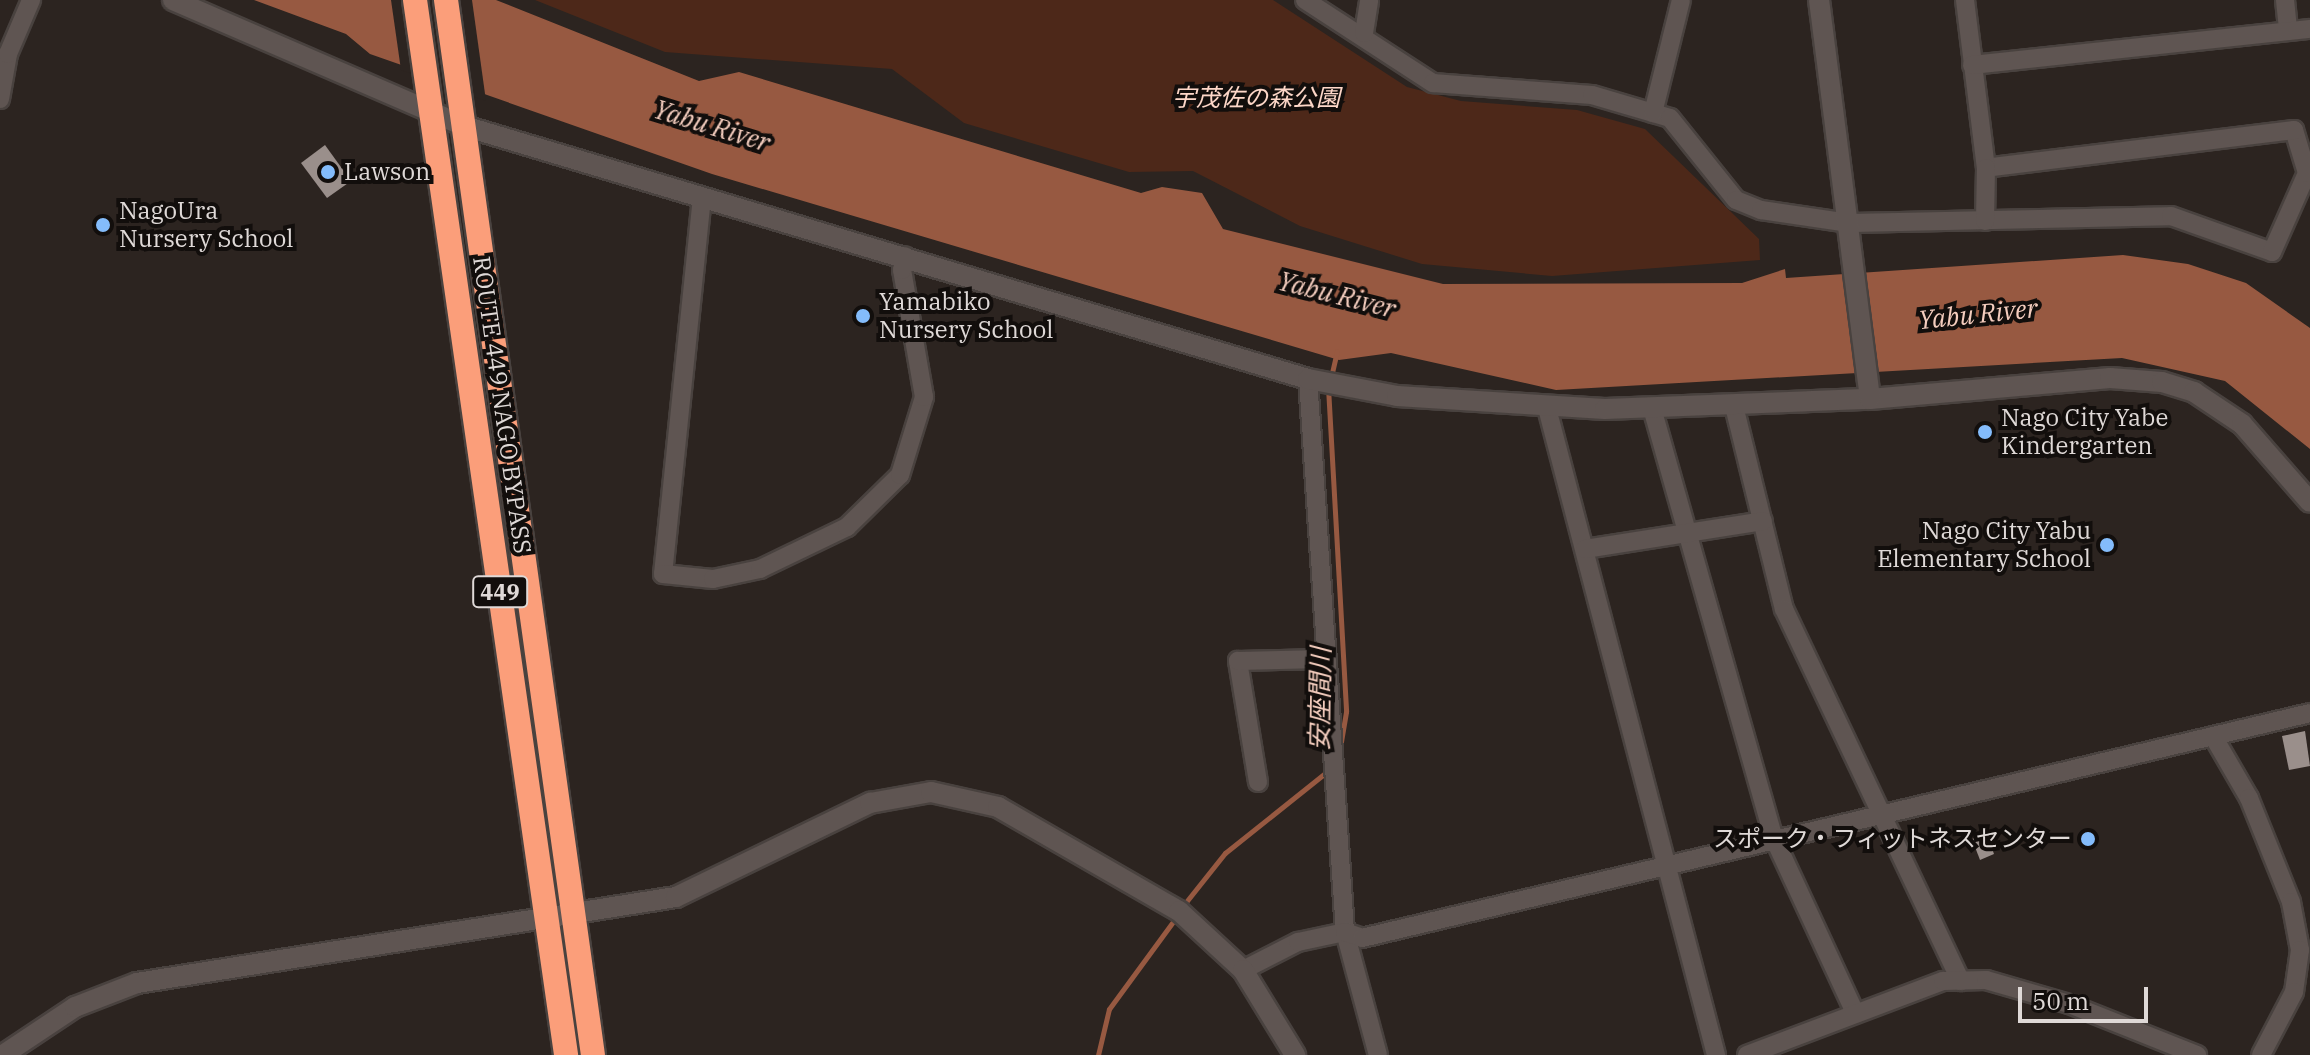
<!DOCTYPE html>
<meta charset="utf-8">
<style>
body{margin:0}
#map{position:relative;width:2310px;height:1055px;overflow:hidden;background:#2c2420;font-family:"IBM Plex Serif","Noto Sans JP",serif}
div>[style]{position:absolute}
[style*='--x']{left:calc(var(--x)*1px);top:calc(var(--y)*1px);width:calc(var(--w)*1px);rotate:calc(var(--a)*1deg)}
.green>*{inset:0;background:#4d2819}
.water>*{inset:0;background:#975941}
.pier>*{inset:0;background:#2c2420}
.stream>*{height:5px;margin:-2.5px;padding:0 2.5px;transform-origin:2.5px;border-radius:2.5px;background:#975941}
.building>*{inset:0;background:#9a8f8b}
.roads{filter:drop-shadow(2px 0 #49423f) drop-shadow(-2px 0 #49423f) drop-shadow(0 2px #49423f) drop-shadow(0 -2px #49423f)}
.street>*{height:18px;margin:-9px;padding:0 9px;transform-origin:9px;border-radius:9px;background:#5f5552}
.secondary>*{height:20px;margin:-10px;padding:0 10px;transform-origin:10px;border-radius:10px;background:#5f5552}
.highway>*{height:24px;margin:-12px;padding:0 12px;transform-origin:12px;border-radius:12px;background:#fb9e7a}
.dots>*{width:22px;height:22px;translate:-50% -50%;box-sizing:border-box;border:4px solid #120e0c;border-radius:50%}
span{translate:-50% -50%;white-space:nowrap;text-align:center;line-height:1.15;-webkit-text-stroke:8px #120e0c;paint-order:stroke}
.shield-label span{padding:2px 6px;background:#120e0c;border:2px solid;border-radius:6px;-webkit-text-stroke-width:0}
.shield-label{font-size:22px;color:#dfd9d7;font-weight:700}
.park-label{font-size:24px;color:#fdd7c8;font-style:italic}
.poi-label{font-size:24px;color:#dfd9d7}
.left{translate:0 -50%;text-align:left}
.right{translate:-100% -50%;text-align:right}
.street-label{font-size:24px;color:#dfd9d7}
.water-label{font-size:26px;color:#f4cdbe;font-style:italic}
.scale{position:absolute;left:2018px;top:987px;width:130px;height:36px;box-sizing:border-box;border:4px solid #dfd9d7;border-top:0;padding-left:10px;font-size:24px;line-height:28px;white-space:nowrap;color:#dfd9d7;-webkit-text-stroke:6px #120e0c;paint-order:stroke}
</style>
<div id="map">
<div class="green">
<i style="clip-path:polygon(535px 0,1273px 0,1407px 87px,1461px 101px,1577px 110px,1645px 129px,1759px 239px,1760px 260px,1552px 276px,1422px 264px,1300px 226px,1193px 171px,1129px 172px,964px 123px,892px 69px,665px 52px)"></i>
</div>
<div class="water">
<i style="clip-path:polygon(254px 0,496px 0,699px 81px,739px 72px,1141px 193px,1162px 187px,1202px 193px,1223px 229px,1443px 284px,1742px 283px,1785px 269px,1786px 278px,2123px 255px,2188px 264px,2246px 283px,2310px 328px,2310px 449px,2225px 381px,2122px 358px,1556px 390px,1391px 353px,1339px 360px,712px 174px,370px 54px,346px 34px)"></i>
</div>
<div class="pier">
<i style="clip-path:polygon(391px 0,472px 0,486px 101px,401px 70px)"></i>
</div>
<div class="stream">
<i style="--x:1331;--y:377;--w:26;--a:-77"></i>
<i style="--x:1328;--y:387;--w:325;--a:86.8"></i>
<i style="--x:1346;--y:712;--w:54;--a:99.6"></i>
<i style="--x:1182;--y:907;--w:69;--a:-51.5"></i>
<i style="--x:1225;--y:853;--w:133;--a:-38.6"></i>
<i style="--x:1098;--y:1055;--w:47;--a:-76.6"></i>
<i style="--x:1109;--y:1009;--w:115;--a:-53.8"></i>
</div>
<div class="building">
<i style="clip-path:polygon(325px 145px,351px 181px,327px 198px,301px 163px)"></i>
<i style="clip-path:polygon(2305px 731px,2310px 766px,2289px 770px,2282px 736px)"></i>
<i style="clip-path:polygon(1987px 834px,1994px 854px,1980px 860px,1972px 839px)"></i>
</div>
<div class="roads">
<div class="street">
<i style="--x:1305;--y:0;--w:153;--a:33"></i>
<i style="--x:1433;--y:83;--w:159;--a:4.3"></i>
<i style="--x:1592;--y:95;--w:81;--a:16.4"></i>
<i style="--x:1670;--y:118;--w:105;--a:51.2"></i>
<i style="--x:1736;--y:200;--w:27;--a:22"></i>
<i style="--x:1761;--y:210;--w:89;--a:8.4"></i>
<i style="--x:1849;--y:223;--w:322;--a:-1.2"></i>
<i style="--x:2171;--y:216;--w:107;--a:19.6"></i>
<i style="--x:2272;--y:252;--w:86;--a:-66.1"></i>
<i style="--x:2307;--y:173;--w:45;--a:-106.8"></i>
<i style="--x:2294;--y:130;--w:310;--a:173"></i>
<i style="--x:1965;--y:0;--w:169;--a:82.9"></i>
<i style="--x:1986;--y:168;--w:53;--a:91.1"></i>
<i style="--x:2285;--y:0;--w:30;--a:84"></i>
<i style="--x:1364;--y:33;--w:33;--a:-81"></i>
<i style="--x:1972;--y:65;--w:340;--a:-6.1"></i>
<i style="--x:0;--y:99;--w:46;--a:-79.9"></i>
<i style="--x:8;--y:54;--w:59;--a:-66.9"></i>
<i style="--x:1653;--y:113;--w:116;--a:-76.1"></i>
<i style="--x:702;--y:197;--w:379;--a:95.9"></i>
<i style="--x:663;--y:574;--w:50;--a:5.7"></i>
<i style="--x:713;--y:579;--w:48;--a:-12"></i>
<i style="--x:760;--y:569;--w:97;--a:-25.8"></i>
<i style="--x:847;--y:527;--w:74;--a:-44.5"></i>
<i style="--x:900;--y:475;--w:82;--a:-72.9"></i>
<i style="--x:924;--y:397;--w:129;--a:-99.8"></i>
<i style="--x:902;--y:270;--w:14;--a:-78"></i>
<i style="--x:1308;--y:379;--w:554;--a:86.17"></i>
<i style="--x:1345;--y:932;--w:127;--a:75"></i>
<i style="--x:1734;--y:406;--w:209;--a:76.2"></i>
<i style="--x:1784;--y:609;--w:412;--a:64.6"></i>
<i style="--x:1547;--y:408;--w:669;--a:75.36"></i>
<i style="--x:1652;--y:408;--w:445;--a:74.2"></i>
<i style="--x:1773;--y:836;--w:195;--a:65.1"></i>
<i style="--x:1585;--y:549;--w:180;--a:-8.9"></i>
<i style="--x:2213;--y:736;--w:72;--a:59.9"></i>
<i style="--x:2249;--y:798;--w:112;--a:68"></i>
<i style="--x:2291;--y:902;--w:49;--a:79.4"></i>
<i style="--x:2300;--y:950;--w:42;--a:98.1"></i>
<i style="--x:2294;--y:992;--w:71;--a:117.6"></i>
<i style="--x:1258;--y:782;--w:123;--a:-99.4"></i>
<i style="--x:1238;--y:661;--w:84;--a:-1.4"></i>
<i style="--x:1243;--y:970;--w:62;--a:-27"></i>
<i style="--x:1298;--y:942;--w:48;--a:-12"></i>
<i style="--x:1345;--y:932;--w:18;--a:19"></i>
<i style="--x:1362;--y:938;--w:974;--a:-13.35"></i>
<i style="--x:1747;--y:1055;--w:210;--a:-20.7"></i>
<i style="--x:1943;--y:981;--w:43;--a:-1.3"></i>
<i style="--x:1986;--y:980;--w:86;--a:16.1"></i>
<i style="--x:2069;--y:1004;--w:138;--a:21.7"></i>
</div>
<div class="secondary">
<i style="--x:173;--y:0;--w:317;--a:23.4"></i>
<i style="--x:464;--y:126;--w:881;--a:16.69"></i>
<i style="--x:1308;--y:379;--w:91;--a:10.8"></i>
<i style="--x:1397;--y:396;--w:208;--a:3.6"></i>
<i style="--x:1605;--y:409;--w:265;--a:-2.2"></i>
<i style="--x:1870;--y:399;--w:241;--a:-5"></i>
<i style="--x:2110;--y:378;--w:52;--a:4.4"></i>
<i style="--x:2162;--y:382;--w:34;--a:17"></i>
<i style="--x:2194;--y:392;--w:58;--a:33.7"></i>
<i style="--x:2242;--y:424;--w:103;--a:48.9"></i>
<i style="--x:1819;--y:0;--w:402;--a:82.7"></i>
<i style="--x:3;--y:1055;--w:87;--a:-33.7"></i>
<i style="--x:75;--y:1007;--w:66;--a:-21.2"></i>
<i style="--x:137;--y:983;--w:546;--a:-9.07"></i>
<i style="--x:676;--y:897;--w:216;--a:-25.9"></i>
<i style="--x:870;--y:803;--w:62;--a:-10.2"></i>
<i style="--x:931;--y:792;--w:69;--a:12.6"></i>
<i style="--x:998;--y:807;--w:209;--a:29.9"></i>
<i style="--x:1179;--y:911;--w:87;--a:42.7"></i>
<i style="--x:1243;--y:970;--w:100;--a:58.5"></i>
</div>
<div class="highway">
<i style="--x:415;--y:0;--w:1066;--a:81.85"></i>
<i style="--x:446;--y:0;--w:1065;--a:82.07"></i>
</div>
</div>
<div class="dots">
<i style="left:328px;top:172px;background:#84bcfb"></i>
<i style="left:103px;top:225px;background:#84bcfb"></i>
<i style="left:863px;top:316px;background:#84bcfb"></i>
<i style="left:1985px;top:432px;background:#84bcfb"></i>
<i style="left:2107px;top:545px;background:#84bcfb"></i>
<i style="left:2088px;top:839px;background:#84bcfb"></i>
</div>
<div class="shield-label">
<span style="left:500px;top:592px">449</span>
</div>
<div class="park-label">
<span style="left:1256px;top:98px">宇茂佐の森公園</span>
</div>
<div class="poi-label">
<span class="left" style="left:344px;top:172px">Lawson</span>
<span class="left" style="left:119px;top:225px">NagoUra<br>Nursery School</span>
<span class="left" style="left:879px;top:316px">Yamabiko<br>Nursery School</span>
<span class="left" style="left:2001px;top:432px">Nago City Yabe<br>Kindergarten</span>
<span class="right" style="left:2091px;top:545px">Nago City Yabu<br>Elementary School</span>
<span class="right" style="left:2072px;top:839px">スポーク・フィットネスセンター</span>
</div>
<div class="street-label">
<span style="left:502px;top:405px;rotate:82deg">ROUTE 449 NAGO BYPASS</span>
</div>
<div class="water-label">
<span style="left:712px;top:126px;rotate:17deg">Yabu River</span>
<span style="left:1337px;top:295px;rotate:14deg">Yabu River</span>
<span style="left:1978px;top:314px;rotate:-6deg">Yabu River</span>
<span style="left:1320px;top:699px;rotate:-89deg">安座間川</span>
</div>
<div class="scale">50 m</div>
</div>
